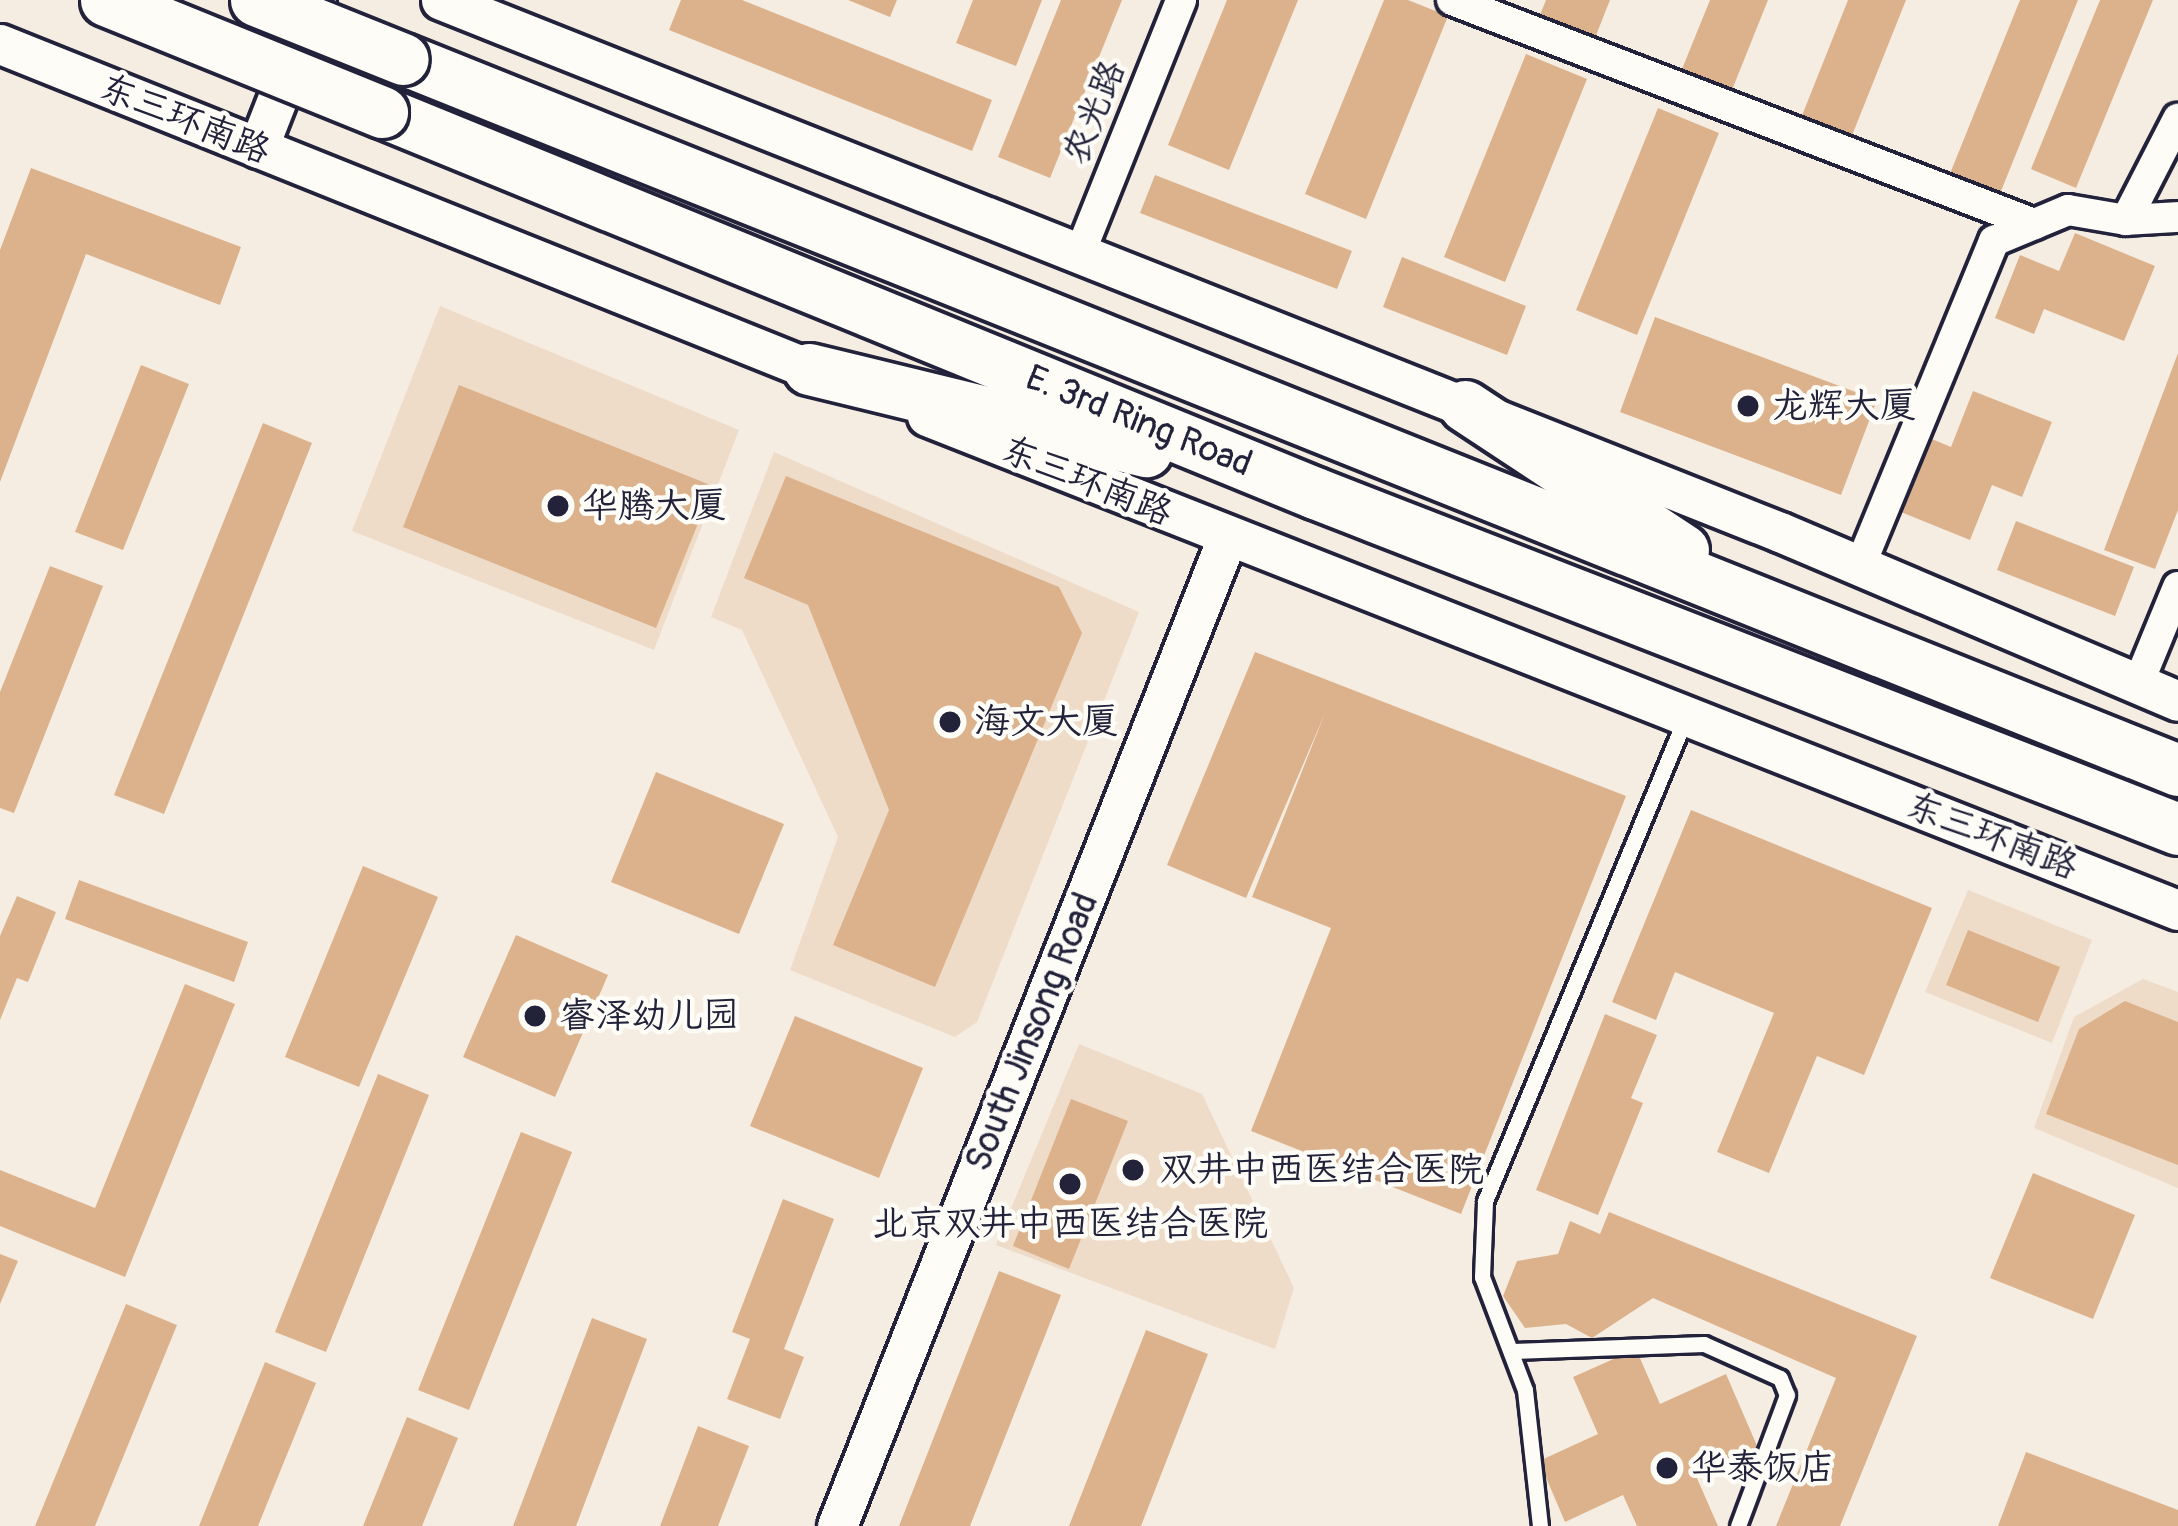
<!DOCTYPE html>
<meta charset="utf-8">
<style>
body{margin:0}
#map{position:relative;width:2178px;height:1526px;overflow:hidden;background:#f6ede2;font-family:Pangolin,"LXGW WenKai TC",sans-serif}
div>[style]{position:absolute}
[style*='--x']{left:calc(var(--x)*1px);top:calc(var(--y)*1px);width:calc(var(--w)*1px);rotate:calc(var(--a)*1deg)}
.built>*{inset:0;background:#eedbc8}
.building>*{inset:0;background:#dcb28c}
.roads{filter:drop-shadow(3px 0 #22223b) drop-shadow(-3px 0 #22223b) drop-shadow(0 3px #22223b) drop-shadow(0 -3px #22223b)}
.service>*{height:15px;margin:-7.5px;padding:0 7.5px;transform-origin:7.5px;border-radius:7.5px;background:#fdfcf7}
.minor>*{height:30px;margin:-15px;padding:0 15px;transform-origin:15px;border-radius:15px;background:#fdfcf7}
.tertiary>*{height:39px;margin:-19.5px;padding:0 19.5px;transform-origin:19.5px;border-radius:19.5px;background:#fdfcf7}
.trunk>*{height:51px;margin:-25.5px;padding:0 25.5px;transform-origin:25.5px;border-radius:25.5px;background:#fdfcf7}
.bridges{filter:drop-shadow(3px 0 #22223b) drop-shadow(-3px 0 #22223b) drop-shadow(0 3px #22223b) drop-shadow(0 -3px #22223b)}
.trunk-bridge>*{height:51px;margin:-25.5px;padding:0 25.5px;transform-origin:25.5px;border-radius:25.5px;background:#fdfcf7}
.dots>*{width:33px;height:33px;translate:-50% -50%;box-sizing:border-box;border:6px solid #fdfcf7;border-radius:50%}
span{translate:-50% -50%;white-space:nowrap;text-align:center;line-height:1.15;-webkit-text-stroke:9px #fdfcf7;paint-order:stroke}
.street-label{font-size:36px;color:#22223b}
.poi-label{font-size:36px;color:#22223b}
.left{translate:0 -50%;text-align:left}
</style>
<div id="map">
<div class="built">
<i style="clip-path:polygon(440px 306px,739px 430px,654px 650px,352px 531px)"></i>
<i style="clip-path:polygon(774px 452px,1139px 612px,977px 1022px,955px 1037px,790px 970px,838px 837px,742px 630px,711px 617px)"></i>
<i style="clip-path:polygon(1968px 890px,2092px 940px,2052px 1043px,1925px 992px)"></i>
<i style="clip-path:polygon(2143px 979px,2178px 992px,2178px 1188px,2034px 1128px,2074px 1017px)"></i>
<i style="clip-path:polygon(1079px 1044px,1202px 1094px,1294px 1288px,1275px 1349px,996px 1245px)"></i>
</div>
<div class="building">
<i style="clip-path:polygon(681px 0,742px 0,992px 100px,972px 151px,669px 30px)"></i>
<i style="clip-path:polygon(848px 0,897px 0,890px 17px)"></i>
<i style="clip-path:polygon(973px 0,1042px 0,1016px 66px,956px 43px)"></i>
<i style="clip-path:polygon(1061px 0,1122px 0,1050px 178px,998px 157px)"></i>
<i style="clip-path:polygon(1227px 0,1298px 0,1229px 170px,1168px 145px)"></i>
<i style="clip-path:polygon(1384px 0,1408px 0,1448px 16px,1366px 219px,1305px 194px)"></i>
<i style="clip-path:polygon(1546px 0,1610px 0,1593px 43px,1538px 20px)"></i>
<i style="clip-path:polygon(1710px 0,1768px 0,1730px 95px,1680px 74px)"></i>
<i style="clip-path:polygon(1848px 0,1906px 0,1849px 143px,1799px 123px)"></i>
<i style="clip-path:polygon(2020px 0,2078px 0,1997px 201px,1947px 181px)"></i>
<i style="clip-path:polygon(2100px 0,2153px 0,2076px 188px,2031px 169px)"></i>
<i style="clip-path:polygon(1526px 54px,1587px 79px,1505px 282px,1444px 257px)"></i>
<i style="clip-path:polygon(1658px 108px,1719px 133px,1637px 335px,1576px 310px)"></i>
<i style="clip-path:polygon(31px 168px,241px 247px,220px 305px,86px 254px,0 482px,0 250px)"></i>
<i style="clip-path:polygon(1155px 175px,1352px 251px,1337px 289px,1140px 213px)"></i>
<i style="clip-path:polygon(2075px 233px,2155px 266px,2124px 341px,2044px 309px,2034px 334px,1995px 318px,2020px 255px,2059px 271px)"></i>
<i style="clip-path:polygon(1402px 257px,1526px 306px,1507px 355px,1383px 307px)"></i>
<i style="clip-path:polygon(1655px 317px,1877px 400px,1841px 495px,1620px 412px)"></i>
<i style="clip-path:polygon(2178px 353px,2178px 510px,2155px 569px,2104px 550px)"></i>
<i style="clip-path:polygon(141px 365px,189px 384px,123px 550px,75px 532px)"></i>
<i style="clip-path:polygon(459px 385px,713px 486px,656px 628px,403px 527px)"></i>
<i style="clip-path:polygon(1973px 391px,2052px 422px,2022px 497px,1992px 485px,1970px 540px,1886px 506px,1915px 432px,1951px 447px)"></i>
<i style="clip-path:polygon(263px 423px,312px 443px,164px 814px,114px 795px)"></i>
<i style="clip-path:polygon(786px 476px,1059px 587px,1082px 633px,935px 987px,833px 945px,889px 810px,808px 605px,744px 578px)"></i>
<i style="clip-path:polygon(2016px 521px,2134px 567px,2115px 616px,1997px 570px)"></i>
<i style="clip-path:polygon(50px 566px,103px 586px,14px 813px,0 808px,0 692px)"></i>
<i style="clip-path:polygon(1255px 652px,1626px 796px,1461px 1214px,1251px 1131px,1331px 928px,1252px 897px,1325px 713px,1246px 898px,1167px 865px)"></i>
<i style="clip-path:polygon(656px 772px,784px 824px,739px 934px,611px 882px)"></i>
<i style="clip-path:polygon(1691px 810px,1932px 908px,1864px 1075px,1817px 1056px,1769px 1173px,1717px 1152px,1774px 1013px,1675px 972px,1656px 1020px,1612px 1002px)"></i>
<i style="clip-path:polygon(363px 866px,438px 897px,359px 1087px,285px 1057px)"></i>
<i style="clip-path:polygon(79px 880px,248px 942px,234px 982px,65px 919px)"></i>
<i style="clip-path:polygon(17px 896px,56px 912px,28px 982px,17px 978px,0 1020px,0 936px)"></i>
<i style="clip-path:polygon(1968px 930px,2060px 967px,2038px 1022px,1946px 985px)"></i>
<i style="clip-path:polygon(516px 935px,608px 975px,555px 1097px,463px 1057px)"></i>
<i style="clip-path:polygon(185px 984px,235px 1004px,125px 1277px,0 1226px,0 1170px,95px 1208px)"></i>
<i style="clip-path:polygon(2125px 1001px,2178px 1022px,2178px 1165px,2046px 1114px,2079px 1029px)"></i>
<i style="clip-path:polygon(1605px 1014px,1657px 1035px,1631px 1098px,1643px 1103px,1598px 1215px,1536px 1190px)"></i>
<i style="clip-path:polygon(795px 1016px,923px 1068px,879px 1178px,750px 1126px)"></i>
<i style="clip-path:polygon(378px 1074px,429px 1095px,326px 1352px,275px 1332px)"></i>
<i style="clip-path:polygon(1071px 1099px,1128px 1121px,1069px 1269px,1013px 1246px)"></i>
<i style="clip-path:polygon(521px 1132px,572px 1152px,469px 1410px,418px 1390px)"></i>
<i style="clip-path:polygon(2033px 1173px,2135px 1215px,2093px 1319px,1990px 1278px)"></i>
<i style="clip-path:polygon(783px 1199px,834px 1219px,784px 1349px,804px 1357px,780px 1419px,727px 1399px,750px 1339px,732px 1332px)"></i>
<i style="clip-path:polygon(1609px 1212px,1917px 1336px,1840px 1526px,1776px 1526px,1836px 1378px,1653px 1298px,1592px 1338px,1566px 1324px,1525px 1328px,1503px 1296px,1517px 1261px,1558px 1254px,1570px 1221px,1600px 1234px)"></i>
<i style="clip-path:polygon(0 1254px,18px 1261px,0 1304px)"></i>
<i style="clip-path:polygon(999px 1271px,1061px 1295px,970px 1526px,899px 1526px)"></i>
<i style="clip-path:polygon(126px 1304px,177px 1325px,95px 1526px,35px 1526px)"></i>
<i style="clip-path:polygon(592px 1318px,647px 1339px,576px 1526px,513px 1526px)"></i>
<i style="clip-path:polygon(1146px 1330px,1208px 1354px,1141px 1526px,1069px 1526px)"></i>
<i style="clip-path:polygon(1636px 1349px,1660px 1404px,1726px 1374px,1758px 1448px,1696px 1476px,1718px 1526px,1637px 1526px,1623px 1495px,1565px 1522px,1539px 1461px,1598px 1434px,1573px 1377px)"></i>
<i style="clip-path:polygon(265px 1362px,316px 1383px,258px 1526px,199px 1526px)"></i>
<i style="clip-path:polygon(407px 1417px,458px 1438px,422px 1526px,363px 1526px)"></i>
<i style="clip-path:polygon(698px 1426px,749px 1446px,718px 1526px,660px 1526px)"></i>
<i style="clip-path:polygon(2026px 1452px,2178px 1510px,2178px 1526px,1998px 1526px)"></i>
</div>
<div class="roads">
<div class="service">
<i style="--x:1513;--y:1351;--w:191;--a:-2.1"></i>
<i style="--x:1704;--y:1344;--w:83;--a:24.1"></i>
<i style="--x:1780;--y:1378;--w:18;--a:68"></i>
<i style="--x:1787;--y:1395;--w:140;--a:110.5"></i>
<i style="--x:1540;--y:1526;--w:137;--a:-96.3"></i>
<i style="--x:1525;--y:1390;--w:121;--a:-110.8"></i>
<i style="--x:1482;--y:1277;--w:76;--a:-87.7"></i>
<i style="--x:1485;--y:1201;--w:522;--a:-67.46"></i>
</div>
<div class="minor">
<i style="--x:1452;--y:0;--w:624;--a:21.05"></i>
<i style="--x:2126;--y:220;--w:52;--a:-3.3"></i>
<i style="--x:1080;--y:253;--w:272;--a:-68.2"></i>
<i style="--x:1860;--y:566;--w:352;--a:-67.6"></i>
<i style="--x:1994;--y:241;--w:80;--a:-22.7"></i>
<i style="--x:2068;--y:210;--w:59;--a:9.8"></i>
<i style="--x:2126;--y:220;--w:114;--a:-62.8"></i>
<i style="--x:2138;--y:684;--w:105;--a:-67.6"></i>
</div>
<div class="tertiary">
<i style="--x:441;--y:0;--w:1441;--a:21.67"></i>
<i style="--x:1780;--y:532;--w:432;--a:23"></i>
<i style="--x:0;--y:44;--w:899;--a:21.88"></i>
<i style="--x:258;--y:148;--w:159;--a:-68.6"></i>
<i style="--x:927;--y:416;--w:1345;--a:21.55"></i>
<i style="--x:837;--y:1526;--w:1062;--a:-68.46"></i>
</div>
<div class="trunk">
<i style="--x:403;--y:59;--w:1912;--a:21.83"></i>
<i style="--x:382;--y:112;--w:1008;--a:22.21"></i>
<i style="--x:1315;--y:493;--w:926;--a:21.27"></i>
<i style="--x:809;--y:369;--w:347;--a:13.7"></i>
<i style="--x:1465;--y:406;--w:261;--a:33.4"></i>
</div>
</div>
<div class="bridges">
<div class="trunk-bridge">
<i style="--x:106;--y:0;--w:298;--a:22.1"></i>
<i style="--x:256;--y:0;--w:158;--a:21.9"></i>
</div>
</div>
<div class="dots">
<i style="left:1748px;top:406px;background:#22223b"></i>
<i style="left:558px;top:506px;background:#22223b"></i>
<i style="left:950px;top:722px;background:#22223b"></i>
<i style="left:535px;top:1016px;background:#22223b"></i>
<i style="left:1133px;top:1170px;background:#22223b"></i>
<i style="left:1070px;top:1184px;background:#22223b"></i>
<i style="left:1667px;top:1468px;background:#22223b"></i>
</div>
<div class="street-label">
<span style="left:1094px;top:112px;rotate:-68deg">农光路</span>
<span style="left:185px;top:119px;rotate:22deg">东三环南路</span>
<span style="left:1139px;top:421px;rotate:22deg">E. 3rd Ring Road</span>
<span style="left:1087px;top:481px;rotate:22deg">东三环南路</span>
<span style="left:1992px;top:836px;rotate:21deg">东三环南路</span>
<span style="left:1032px;top:1032px;rotate:-68deg">South Jinsong Road</span>
</div>
<div class="poi-label">
<span class="left" style="left:1772px;top:406px">龙辉大厦</span>
<span class="left" style="left:582px;top:506px">华腾大厦</span>
<span class="left" style="left:974px;top:722px">海文大厦</span>
<span class="left" style="left:559px;top:1016px">睿泽幼儿园</span>
<span class="left" style="left:1160px;top:1170px">双井中西医结合医院</span>
<span style="left:1070px;top:1224px">北京双井中西医结合医院</span>
<span class="left" style="left:1691px;top:1468px">华泰饭店</span>
</div>
</div>
